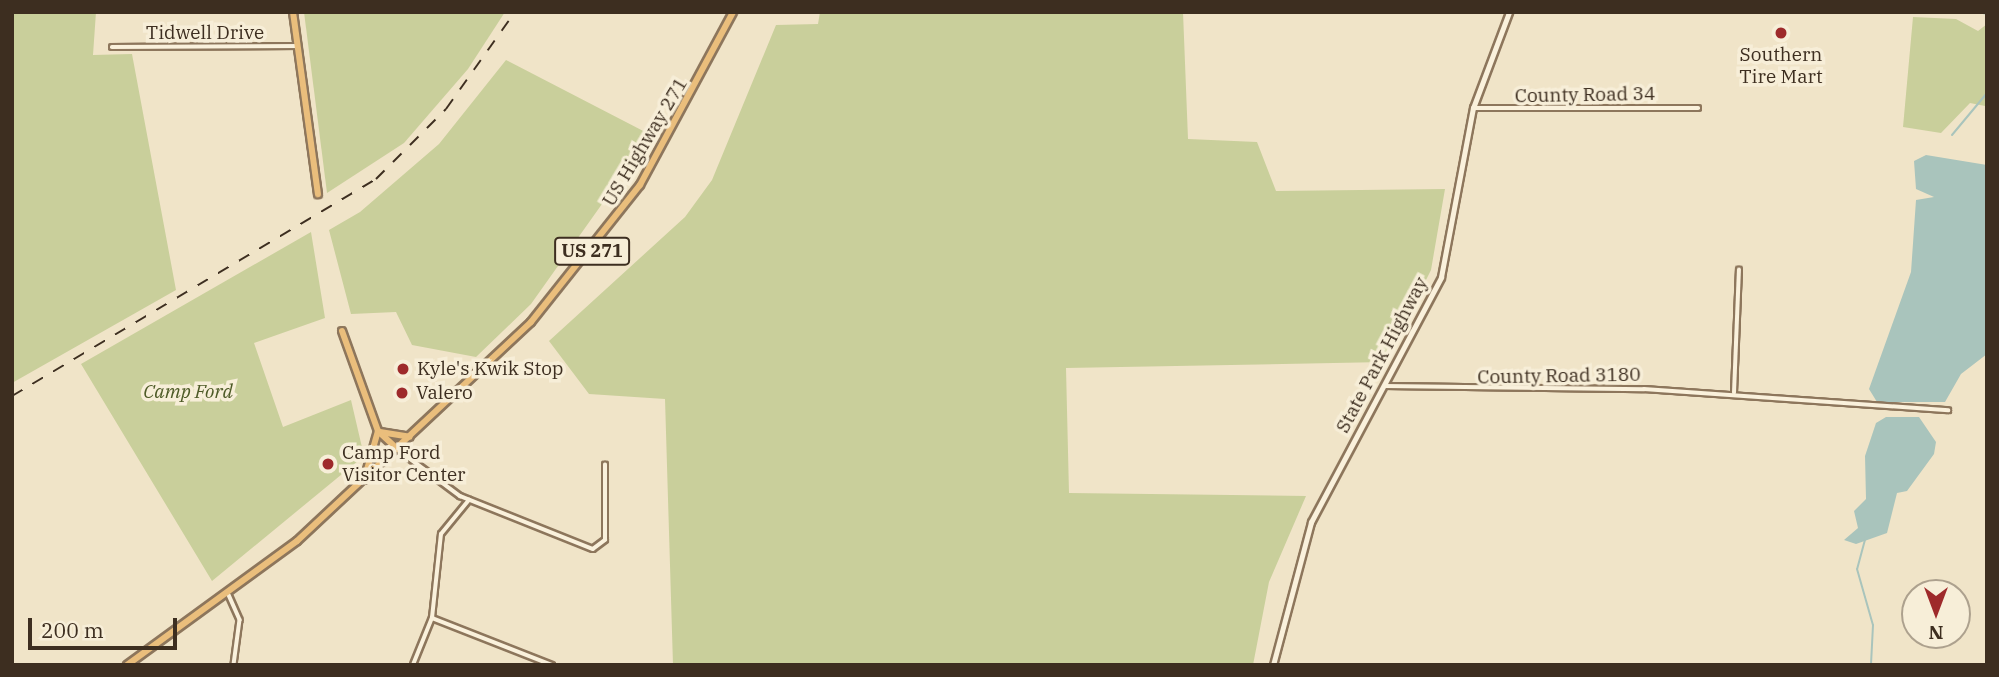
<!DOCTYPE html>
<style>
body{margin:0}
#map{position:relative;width:1999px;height:677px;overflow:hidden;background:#f0e4c8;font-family:"IBM Plex Serif",serif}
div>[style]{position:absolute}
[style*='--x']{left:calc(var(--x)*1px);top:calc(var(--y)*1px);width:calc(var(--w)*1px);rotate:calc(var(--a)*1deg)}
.green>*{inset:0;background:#c9cf9b}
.water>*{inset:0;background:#a9c4bc}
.stream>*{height:2px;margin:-1px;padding:0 1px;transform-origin:1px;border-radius:1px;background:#a9c4bc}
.roads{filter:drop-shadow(2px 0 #8d765c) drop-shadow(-2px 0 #8d765c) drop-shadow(0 2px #8d765c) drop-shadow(0 -2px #8d765c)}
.minor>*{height:3.5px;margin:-1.75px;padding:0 1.75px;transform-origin:1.75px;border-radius:1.75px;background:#faf1dc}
.secondary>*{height:5px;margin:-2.5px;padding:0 2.5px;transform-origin:2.5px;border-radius:2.5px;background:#faf1dc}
.trunk>*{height:6px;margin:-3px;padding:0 3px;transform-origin:3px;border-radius:3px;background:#eabe7c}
.rail>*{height:2px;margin-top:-1px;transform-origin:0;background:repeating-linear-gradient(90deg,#3d2e20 0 12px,transparent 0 24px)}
.dots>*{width:19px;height:19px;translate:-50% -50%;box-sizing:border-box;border:4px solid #f7eed8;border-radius:50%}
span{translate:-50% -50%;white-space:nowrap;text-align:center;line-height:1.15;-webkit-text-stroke:7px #f7eed8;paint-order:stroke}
.shield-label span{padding:2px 5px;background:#f7eed8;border:2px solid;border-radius:5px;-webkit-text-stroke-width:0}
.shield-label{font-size:18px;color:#3d2e20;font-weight:700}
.street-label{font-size:19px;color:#3d2e20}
.poi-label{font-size:19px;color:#3d2e20}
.left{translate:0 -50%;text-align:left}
.park-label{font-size:19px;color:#4d5a26;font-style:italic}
.frame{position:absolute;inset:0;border:14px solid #3d2e20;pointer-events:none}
.north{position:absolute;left:1901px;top:579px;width:70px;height:70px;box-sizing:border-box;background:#f7eed8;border:2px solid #ada18e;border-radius:50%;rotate:180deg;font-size:19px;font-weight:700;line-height:28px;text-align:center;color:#3d2e20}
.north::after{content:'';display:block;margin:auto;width:24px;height:32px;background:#9e2a2b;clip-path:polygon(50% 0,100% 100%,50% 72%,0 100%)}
.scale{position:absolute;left:28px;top:618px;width:149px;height:32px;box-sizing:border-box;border:4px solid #3d2e20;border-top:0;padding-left:9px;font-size:21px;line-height:24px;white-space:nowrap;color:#3d2e20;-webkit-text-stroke:5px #f7eed8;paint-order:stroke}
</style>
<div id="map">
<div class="green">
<i style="clip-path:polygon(12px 12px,96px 12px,93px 55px,132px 54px,176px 290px,12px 383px)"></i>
<i style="clip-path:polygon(304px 12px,505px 12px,468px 69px,404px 143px,327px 193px)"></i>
<i style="clip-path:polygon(820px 12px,1183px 12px,1188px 139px,1257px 142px,1276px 191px,1445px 189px,1431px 270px,1385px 362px,1066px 368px,1069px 493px,1306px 496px,1269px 582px,1253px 665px,673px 665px,665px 399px,589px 394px,549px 341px,685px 217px,712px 180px,776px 25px,818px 24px)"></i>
<i style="clip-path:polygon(1913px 17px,1956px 19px,1978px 31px,1987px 24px,1987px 134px,1985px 106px,1970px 103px,1941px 133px,1903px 127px)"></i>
<i style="clip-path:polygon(506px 60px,651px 135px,531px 304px,476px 357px,412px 345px,396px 312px,351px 314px,329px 230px,360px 212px,439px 144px)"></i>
<i style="clip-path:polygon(311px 232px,325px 318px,254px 343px,283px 427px,351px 400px,364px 456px,212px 581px,81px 364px)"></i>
</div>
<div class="water">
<i style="clip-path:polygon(1926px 155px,1987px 165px,1987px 354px,1961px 374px,1945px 402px,1877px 402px,1869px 389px,1911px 272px,1916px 200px,1934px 197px,1916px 189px,1914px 161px)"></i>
<i style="clip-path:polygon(1886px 417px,1919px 417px,1936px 442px,1934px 454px,1907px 491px,1897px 493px,1887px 533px,1856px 544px,1844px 540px,1858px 528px,1854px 511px,1866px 499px,1865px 456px,1876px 423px)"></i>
</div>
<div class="stream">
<i style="--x:1983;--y:13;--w:4;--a:14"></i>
<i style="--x:1952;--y:135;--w:55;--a:-50.2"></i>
<i style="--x:1866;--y:536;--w:34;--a:105"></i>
<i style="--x:1857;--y:569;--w:58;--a:74.1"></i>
<i style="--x:1873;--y:625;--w:40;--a:92.9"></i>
</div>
<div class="roads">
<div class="minor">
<i style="--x:112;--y:47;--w:186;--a:-0.3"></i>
<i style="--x:1473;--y:108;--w:225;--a:0"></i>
<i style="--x:1385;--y:386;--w:259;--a:0.7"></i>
<i style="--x:1644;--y:389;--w:305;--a:4"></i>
<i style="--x:1734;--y:393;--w:123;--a:-87.7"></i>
<i style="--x:397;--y:449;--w:79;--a:36.7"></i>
<i style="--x:460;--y:496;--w:143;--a:21.7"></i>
<i style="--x:593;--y:549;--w:15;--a:-37"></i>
<i style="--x:605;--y:540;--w:75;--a:-90"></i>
<i style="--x:229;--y:595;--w:27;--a:66"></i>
<i style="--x:240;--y:620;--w:45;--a:97.6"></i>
<i style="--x:432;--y:618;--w:129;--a:21.4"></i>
<i style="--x:413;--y:665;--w:51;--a:-68"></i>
<i style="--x:432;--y:618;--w:84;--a:-83.9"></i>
<i style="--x:441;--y:534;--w:44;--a:-50.5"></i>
</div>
<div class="secondary">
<i style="--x:1273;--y:665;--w:148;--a:-75.1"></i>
<i style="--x:1311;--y:522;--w:277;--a:-62"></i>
<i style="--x:1441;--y:277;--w:172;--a:-79.3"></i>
<i style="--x:1473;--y:108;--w:103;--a:-69.4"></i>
</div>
<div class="trunk">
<i style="--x:293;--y:12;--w:184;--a:82.2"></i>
<i style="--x:342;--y:331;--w:106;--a:70.2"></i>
<i style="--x:378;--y:431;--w:26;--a:43"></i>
<i style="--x:380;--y:432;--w:30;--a:9"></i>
<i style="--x:364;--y:480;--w:51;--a:-74.1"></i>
<i style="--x:127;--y:665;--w:210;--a:-36.1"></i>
<i style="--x:297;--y:541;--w:320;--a:-43.1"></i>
<i style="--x:531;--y:322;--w:175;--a:-51.5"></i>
<i style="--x:640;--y:185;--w:196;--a:-61.7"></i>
</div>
</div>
<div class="rail">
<i style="--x:12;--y:396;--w:424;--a:-30.8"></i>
<i style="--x:376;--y:179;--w:99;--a:-45"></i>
<i style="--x:446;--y:109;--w:119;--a:-54.6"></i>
</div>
<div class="dots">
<i style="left:1781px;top:33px;background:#9e2a2b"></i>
<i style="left:403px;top:369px;background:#9e2a2b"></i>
<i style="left:402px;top:393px;background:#9e2a2b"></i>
<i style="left:328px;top:464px;background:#9e2a2b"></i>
</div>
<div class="shield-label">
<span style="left:592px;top:251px">US 271</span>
</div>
<div class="street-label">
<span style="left:205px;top:33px">Tidwell Drive</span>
<span style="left:1585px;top:95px;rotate:-1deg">County Road 34</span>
<span style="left:645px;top:142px;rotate:-59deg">US Highway 271</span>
<span style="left:1382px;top:355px;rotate:-62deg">State Park Highway</span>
<span style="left:1559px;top:376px;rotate:-1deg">County Road 3180</span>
</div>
<div class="poi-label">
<span style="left:1781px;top:66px">Southern<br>Tire Mart</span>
<span class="left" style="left:417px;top:369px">Kyle's Kwik Stop</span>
<span class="left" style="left:416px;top:393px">Valero</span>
<span class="left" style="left:342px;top:464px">Camp Ford<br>Visitor Center</span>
</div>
<div class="park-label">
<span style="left:188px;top:392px">Camp Ford</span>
</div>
<div class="frame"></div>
<div class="north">N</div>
<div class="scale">200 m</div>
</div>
